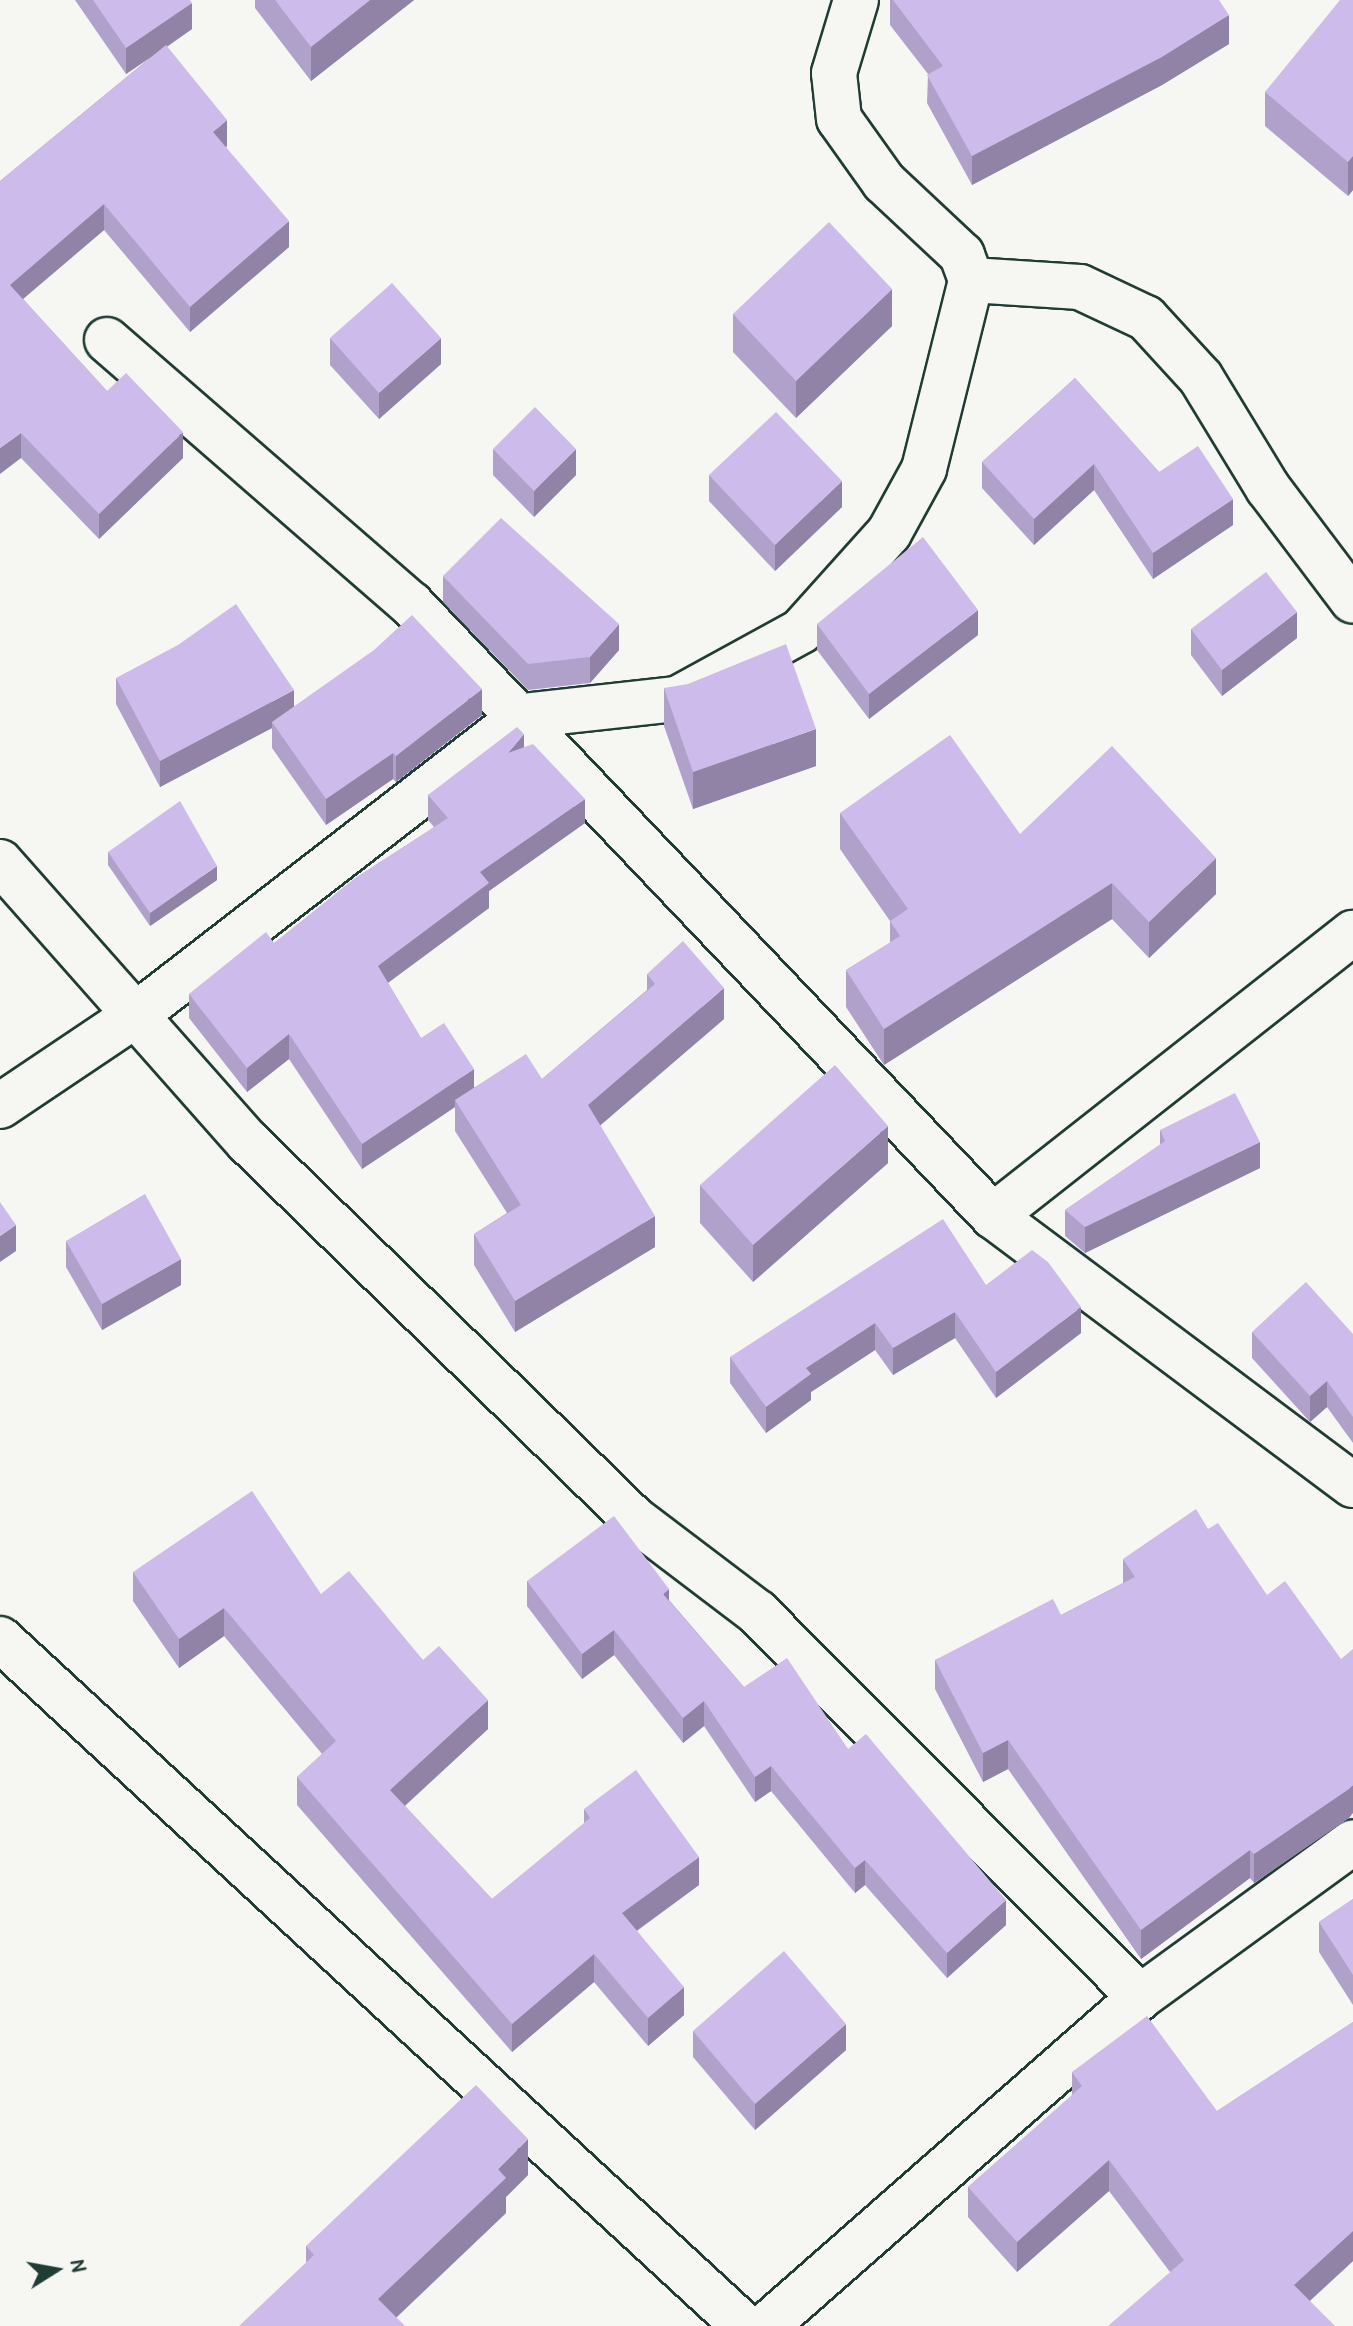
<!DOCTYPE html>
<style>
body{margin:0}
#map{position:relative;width:1353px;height:2326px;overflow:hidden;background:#f6f6f2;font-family:"Patrick Hand",sans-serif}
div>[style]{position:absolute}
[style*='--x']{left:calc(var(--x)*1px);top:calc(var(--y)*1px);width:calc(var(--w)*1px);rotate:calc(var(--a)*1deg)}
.roads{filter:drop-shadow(2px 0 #1f3d34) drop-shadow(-2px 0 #1f3d34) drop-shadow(0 2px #1f3d34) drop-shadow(0 -2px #1f3d34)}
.street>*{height:44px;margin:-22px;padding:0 22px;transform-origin:22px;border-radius:22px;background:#f6f6f2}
.wall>*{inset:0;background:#b0a1cb}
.shaded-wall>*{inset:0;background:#9083a5}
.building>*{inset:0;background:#cdbbec}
span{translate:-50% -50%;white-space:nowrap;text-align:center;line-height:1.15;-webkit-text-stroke:6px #f6f6f2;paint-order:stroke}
.north{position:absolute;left:16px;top:2230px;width:80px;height:80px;-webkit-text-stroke:6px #f6f6f2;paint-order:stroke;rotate:79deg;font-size:22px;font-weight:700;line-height:32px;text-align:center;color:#1f3d34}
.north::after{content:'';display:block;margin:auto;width:28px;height:36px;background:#1f3d34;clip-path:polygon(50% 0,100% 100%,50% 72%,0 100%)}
</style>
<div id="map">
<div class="roads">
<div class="street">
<i style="--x:971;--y:280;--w:109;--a:3.7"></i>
<i style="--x:1080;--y:287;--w:73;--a:25.2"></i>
<i style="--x:1146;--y:318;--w:81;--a:47.5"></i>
<i style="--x:1201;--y:378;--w:129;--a:58.7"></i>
<i style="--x:1268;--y:488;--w:141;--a:53"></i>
<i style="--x:107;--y:340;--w:403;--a:41"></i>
<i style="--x:411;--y:604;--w:845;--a:46.44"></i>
<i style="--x:993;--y:1216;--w:449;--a:36.8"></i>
<i style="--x:0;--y:862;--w:374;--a:48.5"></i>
<i style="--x:248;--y:1142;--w:538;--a:44.32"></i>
<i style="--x:633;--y:1518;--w:156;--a:37.2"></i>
<i style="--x:757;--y:1612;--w:543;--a:45.15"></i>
<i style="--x:0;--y:1106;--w:165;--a:-33.9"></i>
<i style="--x:137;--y:1014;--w:487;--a:-37.7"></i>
<i style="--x:522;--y:716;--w:156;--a:-6.3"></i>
<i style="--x:677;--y:699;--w:141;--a:-28.7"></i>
<i style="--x:801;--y:631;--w:132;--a:-48.1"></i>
<i style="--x:889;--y:533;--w:73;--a:-61.3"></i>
<i style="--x:924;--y:469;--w:195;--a:-76"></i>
<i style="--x:971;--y:280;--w:27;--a:-110"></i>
<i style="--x:962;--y:255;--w:107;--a:-136.9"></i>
<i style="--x:884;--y:182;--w:77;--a:-125.5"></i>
<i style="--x:839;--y:119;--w:46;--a:-96.2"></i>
<i style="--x:834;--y:73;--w:76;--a:-73.2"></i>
<i style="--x:993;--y:1216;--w:458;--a:-38.2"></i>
<i style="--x:0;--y:1639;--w:1013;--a:42.72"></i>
<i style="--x:766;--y:2326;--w:498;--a:-41.3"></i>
<i style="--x:1140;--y:1997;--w:263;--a:-36"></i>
</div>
</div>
<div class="wall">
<i style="clip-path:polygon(75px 0,190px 0,192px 29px,167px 47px,227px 146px,226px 147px,289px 247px,190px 332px,104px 230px,23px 299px,107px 391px,183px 458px,99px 539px,21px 458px,0 181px,151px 57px,126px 74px)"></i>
<i style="clip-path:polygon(255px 0,414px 0,311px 81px,255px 8px)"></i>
<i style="clip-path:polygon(890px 0,1219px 0,1229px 44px,1162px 85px,972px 185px,927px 103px,928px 74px,890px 25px)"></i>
<i style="clip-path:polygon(1353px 0,1353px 190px,1348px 196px,1265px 126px,1265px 92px)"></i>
<i style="clip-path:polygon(733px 314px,892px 326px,796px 418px,733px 352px)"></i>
<i style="clip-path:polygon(330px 338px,441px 364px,379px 419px,330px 365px)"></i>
<i style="clip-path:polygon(1075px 378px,1159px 472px,1233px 525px,1153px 579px,1094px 490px,1034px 545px,982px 488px,982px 462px)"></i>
<i style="clip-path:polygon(493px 449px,576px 475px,534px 517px,493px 475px)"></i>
<i style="clip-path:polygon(709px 475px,842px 507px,775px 571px,709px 501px)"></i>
<i style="clip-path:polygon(443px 576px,619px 650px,590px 683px,528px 690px,443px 602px)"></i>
<i style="clip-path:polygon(817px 624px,978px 635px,869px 719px,817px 650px)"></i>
<i style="clip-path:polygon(1191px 629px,1297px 638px,1222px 696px,1191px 655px)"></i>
<i style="clip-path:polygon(116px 678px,294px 706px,482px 715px,396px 782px,393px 779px,326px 825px,272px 748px,272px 728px,160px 787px,116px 704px)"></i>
<i style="clip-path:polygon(664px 688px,816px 766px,693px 809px,664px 726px)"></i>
<i style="clip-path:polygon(524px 747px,585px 823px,489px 891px,489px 908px,388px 983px,421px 1038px,474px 1087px,542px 1079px,647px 990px,647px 974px,724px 1019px,600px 1125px,655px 1247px,515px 1332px,474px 1265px,474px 1234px,507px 1213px,455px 1131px,455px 1107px,362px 1169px,289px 1059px,247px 1092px,189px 1018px,189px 994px,274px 943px,434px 827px,428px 820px,428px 795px)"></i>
<i style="clip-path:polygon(840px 813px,1020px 834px,1216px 894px,1149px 958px,1112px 919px,884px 1065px,846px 1007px,846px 970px,890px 943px,890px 921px,840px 849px)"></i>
<i style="clip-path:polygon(108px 852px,217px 880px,150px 926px,108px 865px)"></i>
<i style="clip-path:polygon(1160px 1130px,1260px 1168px,1085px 1253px,1065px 1236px,1065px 1210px,1160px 1145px)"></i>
<i style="clip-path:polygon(888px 1163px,753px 1282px,700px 1223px,700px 1185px)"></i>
<i style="clip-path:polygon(66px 1241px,181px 1285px,102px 1330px,66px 1267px)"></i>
<i style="clip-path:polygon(986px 1285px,1081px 1333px,996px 1398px,955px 1338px,893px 1375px,875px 1350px,811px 1392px,811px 1400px,766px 1433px,730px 1383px,730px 1357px)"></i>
<i style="clip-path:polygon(1252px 1332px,1353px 1334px,1353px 1443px,1327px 1407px,1310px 1422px,1252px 1358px)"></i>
<i style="clip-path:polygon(1123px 1559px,1349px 1818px,1254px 1883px,1250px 1878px,1141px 1959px,1008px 1769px,983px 1782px,935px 1689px,935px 1660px,1061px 1615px,1123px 1583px)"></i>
<i style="clip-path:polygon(133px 1572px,321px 1594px,423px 1660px,488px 1729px,405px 1806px,492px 1899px,584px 1824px,584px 1809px,699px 1885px,637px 1931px,684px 2015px,648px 2046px,594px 1982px,512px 2052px,297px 1805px,297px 1777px,322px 1754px,224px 1636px,179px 1668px,133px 1601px)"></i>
<i style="clip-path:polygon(527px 1581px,669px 1600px,744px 1687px,848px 1749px,1006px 1925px,947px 1978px,865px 1885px,855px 1893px,771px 1791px,755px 1802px,704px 1726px,683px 1743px,614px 1655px,582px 1679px,527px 1606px)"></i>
<i style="clip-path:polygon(1353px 1899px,1353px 2005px,1319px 1952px,1319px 1922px)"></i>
<i style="clip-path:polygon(1353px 2022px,1353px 2261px,1310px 2301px,1170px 2272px,1109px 2191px,1017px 2272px,968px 2217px,968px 2187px,1072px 2096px,1072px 2072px,1217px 2111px)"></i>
<i style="clip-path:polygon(693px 2031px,846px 2050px,755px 2130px,693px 2057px)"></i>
<i style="clip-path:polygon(528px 2175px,506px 2197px,506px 2213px,396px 2318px,306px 2262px,306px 2246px)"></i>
</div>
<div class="shaded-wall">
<i style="clip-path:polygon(370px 0,414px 0,311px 81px,311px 47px)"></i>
<i style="clip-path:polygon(192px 3px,192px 29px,126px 74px,126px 48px)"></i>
<i style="clip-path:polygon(1229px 15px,1229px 44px,1162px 85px,972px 185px,972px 156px)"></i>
<i style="clip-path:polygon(227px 120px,227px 146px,213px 157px,213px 132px)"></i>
<i style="clip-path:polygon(1353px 156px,1353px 190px,1348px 196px,1348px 162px)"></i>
<i style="clip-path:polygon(104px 204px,104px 230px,10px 310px,10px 285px)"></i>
<i style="clip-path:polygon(289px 221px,289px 247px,190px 332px,190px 307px)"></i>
<i style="clip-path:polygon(892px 289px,892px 326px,796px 418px,796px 381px)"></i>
<i style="clip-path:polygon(441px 338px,441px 364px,379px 419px,379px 393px)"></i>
<i style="clip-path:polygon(183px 432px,183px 458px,99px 539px,99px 514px)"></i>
<i style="clip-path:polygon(21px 433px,21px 458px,0 474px,0 448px)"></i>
<i style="clip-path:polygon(576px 449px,576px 475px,534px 517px,534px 491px)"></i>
<i style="clip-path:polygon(1094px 464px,1094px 490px,1034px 545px,1034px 519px)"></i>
<i style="clip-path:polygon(842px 481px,842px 507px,775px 571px,775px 545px)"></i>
<i style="clip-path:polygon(1233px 499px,1233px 525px,1153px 579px,1153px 553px)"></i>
<i style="clip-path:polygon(978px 610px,978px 635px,869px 719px,869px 694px)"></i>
<i style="clip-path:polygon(1297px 612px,1297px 638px,1222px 696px,1222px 670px)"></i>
<i style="clip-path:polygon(619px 624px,619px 650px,590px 683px,590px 657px)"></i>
<i style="clip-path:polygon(482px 689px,482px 715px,396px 782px,396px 756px)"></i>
<i style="clip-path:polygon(294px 690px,294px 716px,272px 722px,272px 728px,160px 787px,160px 761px)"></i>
<i style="clip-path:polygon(816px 729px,816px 766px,693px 809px,693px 772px)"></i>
<i style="clip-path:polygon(524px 734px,524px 759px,508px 753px)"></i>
<i style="clip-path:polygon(393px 753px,393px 779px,326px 825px,326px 799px)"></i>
<i style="clip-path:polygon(585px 799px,585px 823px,489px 891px,489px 908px,378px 990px,378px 966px,480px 872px)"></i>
<i style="clip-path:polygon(1216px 858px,1216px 894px,1149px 958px,1149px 922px)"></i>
<i style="clip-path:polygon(217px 866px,217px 880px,150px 926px,150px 913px)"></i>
<i style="clip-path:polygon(1112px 883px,1112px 919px,884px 1065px,884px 1029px)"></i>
<i style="clip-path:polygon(724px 988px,724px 1019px,588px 1136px,588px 1105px)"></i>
<i style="clip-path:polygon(289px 1034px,289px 1059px,247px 1092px,247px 1068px)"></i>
<i style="clip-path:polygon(474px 1069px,474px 1094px,455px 1100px,455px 1107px,362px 1169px,362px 1144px)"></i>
<i style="clip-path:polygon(888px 1126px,888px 1163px,753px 1282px,753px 1245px)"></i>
<i style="clip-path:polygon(1260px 1142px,1260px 1168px,1085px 1253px,1085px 1227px)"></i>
<i style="clip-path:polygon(655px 1216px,655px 1247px,515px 1332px,515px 1301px)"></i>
<i style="clip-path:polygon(16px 1225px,16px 1251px,0 1262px,0 1236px)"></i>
<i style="clip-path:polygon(181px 1259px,181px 1285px,102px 1330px,102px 1304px)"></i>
<i style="clip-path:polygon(1081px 1307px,1081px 1333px,996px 1398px,996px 1372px)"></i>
<i style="clip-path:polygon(955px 1312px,955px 1338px,893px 1375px,893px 1348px)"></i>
<i style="clip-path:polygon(875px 1323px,875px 1350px,811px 1392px,811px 1400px,766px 1433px,766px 1407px,806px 1368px)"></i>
<i style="clip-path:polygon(1327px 1381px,1327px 1407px,1310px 1422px,1310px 1396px)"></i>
<i style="clip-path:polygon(669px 1589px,669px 1615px,663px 1594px)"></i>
<i style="clip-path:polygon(224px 1608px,224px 1636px,179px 1668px,179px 1639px)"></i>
<i style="clip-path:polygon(614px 1630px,614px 1655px,582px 1679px,582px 1654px)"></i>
<i style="clip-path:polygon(488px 1700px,488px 1729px,390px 1819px,390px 1790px)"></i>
<i style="clip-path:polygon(704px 1701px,704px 1726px,683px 1743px,683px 1718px)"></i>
<i style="clip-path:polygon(1008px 1740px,1008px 1769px,983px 1782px,983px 1753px)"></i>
<i style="clip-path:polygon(771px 1766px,771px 1791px,755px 1802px,755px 1777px)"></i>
<i style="clip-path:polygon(1353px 1785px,1353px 1813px,1349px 1818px,1254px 1883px,1254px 1854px)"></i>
<i style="clip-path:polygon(1250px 1850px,1250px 1878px,1141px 1959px,1141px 1930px)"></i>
<i style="clip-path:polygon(699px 1857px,699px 1885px,622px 1941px,622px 1913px)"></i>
<i style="clip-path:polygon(865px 1860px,865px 1885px,855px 1893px,855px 1868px)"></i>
<i style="clip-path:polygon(1006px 1900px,1006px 1925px,947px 1978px,947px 1953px)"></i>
<i style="clip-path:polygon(594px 1954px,594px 1982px,512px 2052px,512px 2024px)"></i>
<i style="clip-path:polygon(684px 1987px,684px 2015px,648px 2046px,648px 2018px)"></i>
<i style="clip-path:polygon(846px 2024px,846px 2050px,755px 2130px,755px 2104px)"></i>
<i style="clip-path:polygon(528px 2139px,528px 2175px,506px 2197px,506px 2213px,387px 2326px,378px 2299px,498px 2169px)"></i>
<i style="clip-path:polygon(1109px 2160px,1109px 2191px,1017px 2272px,1017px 2242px)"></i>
<i style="clip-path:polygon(1353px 2231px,1353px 2261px,1294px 2315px,1294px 2285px)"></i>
</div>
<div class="building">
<i style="clip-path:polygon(93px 0,190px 0,192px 3px,126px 48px)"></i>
<i style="clip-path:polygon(275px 0,370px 0,311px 47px)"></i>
<i style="clip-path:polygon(893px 0,1219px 0,1229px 15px,1162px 57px,972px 156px,927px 75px,943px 66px)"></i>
<i style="clip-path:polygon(1340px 0,1353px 0,1353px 156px,1348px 162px,1265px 92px)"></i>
<i style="clip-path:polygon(166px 45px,227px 120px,213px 132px,289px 221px,190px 307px,104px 204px,10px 285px,107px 391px,126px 373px,183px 432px,99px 514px,21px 433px,0 448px,0 181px)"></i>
<i style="clip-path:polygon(829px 222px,892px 289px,796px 381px,733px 314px)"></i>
<i style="clip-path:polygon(392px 283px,441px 338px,379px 393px,330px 338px)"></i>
<i style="clip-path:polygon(1075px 378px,1159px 472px,1198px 446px,1233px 499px,1153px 553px,1094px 464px,1034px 519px,982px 462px)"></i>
<i style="clip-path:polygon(535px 407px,576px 449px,534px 491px,493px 449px)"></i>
<i style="clip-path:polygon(776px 412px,842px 481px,775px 545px,709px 475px)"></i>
<i style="clip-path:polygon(501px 518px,619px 624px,590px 657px,528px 664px,443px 576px)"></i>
<i style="clip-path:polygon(923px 537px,978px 610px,869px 694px,817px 624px)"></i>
<i style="clip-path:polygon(1266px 572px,1297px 612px,1222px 670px,1191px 629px)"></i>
<i style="clip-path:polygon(236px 604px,294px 690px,160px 761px,116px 678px,178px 645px)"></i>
<i style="clip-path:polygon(412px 615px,482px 689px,396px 756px,393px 753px,326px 799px,272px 722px,374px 650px)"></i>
<i style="clip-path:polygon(786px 644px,816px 729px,693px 772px,664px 688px,688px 684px)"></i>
<i style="clip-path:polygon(517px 727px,524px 734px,508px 753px,533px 744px,585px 799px,480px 872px,489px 883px,378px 966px,421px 1038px,444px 1023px,474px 1069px,362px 1144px,289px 1034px,247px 1068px,189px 994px,266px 932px,274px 943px,355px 878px,448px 818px,428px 795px)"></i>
<i style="clip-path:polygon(950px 735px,1020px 834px,1112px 746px,1216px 858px,1149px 922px,1112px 883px,884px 1029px,846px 970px,900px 936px,890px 921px,908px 909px,840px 813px)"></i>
<i style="clip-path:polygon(180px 801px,217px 866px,150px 913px,108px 852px)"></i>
<i style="clip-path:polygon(683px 941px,724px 988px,588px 1105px,655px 1216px,515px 1301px,474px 1234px,521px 1205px,455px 1100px,526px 1054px,542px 1079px,655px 984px,647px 974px)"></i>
<i style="clip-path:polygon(835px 1065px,888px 1126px,753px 1245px,700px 1185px)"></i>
<i style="clip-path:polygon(1235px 1093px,1260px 1142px,1085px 1227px,1065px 1210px,1165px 1141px,1160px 1130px)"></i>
<i style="clip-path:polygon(145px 1194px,181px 1259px,102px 1304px,66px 1241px)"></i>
<i style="clip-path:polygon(0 1202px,16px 1225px,0 1236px)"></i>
<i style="clip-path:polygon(943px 1219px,986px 1285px,1032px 1250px,1048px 1262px,1081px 1307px,996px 1372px,955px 1312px,893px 1348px,875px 1323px,806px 1368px,811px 1374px,766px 1407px,730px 1357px)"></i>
<i style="clip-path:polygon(1306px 1282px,1353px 1334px,1353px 1417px,1327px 1381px,1310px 1396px,1252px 1332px)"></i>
<i style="clip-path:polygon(252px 1491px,321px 1594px,349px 1571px,423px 1660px,439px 1646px,488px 1700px,390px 1790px,492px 1899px,590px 1818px,584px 1809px,636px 1770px,699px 1857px,622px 1913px,684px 1987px,648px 2018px,594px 1954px,512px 2024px,297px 1777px,336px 1741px,224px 1608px,179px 1639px,133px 1572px)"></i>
<i style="clip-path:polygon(1196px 1509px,1208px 1529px,1218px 1523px,1267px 1595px,1285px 1581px,1341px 1659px,1353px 1649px,1353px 1785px,1349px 1789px,1254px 1854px,1250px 1850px,1141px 1930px,1008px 1740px,983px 1753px,935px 1660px,1053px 1599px,1061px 1615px,1135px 1577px,1123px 1559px)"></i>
<i style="clip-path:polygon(614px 1516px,669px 1589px,663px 1594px,744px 1687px,787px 1658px,848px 1749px,866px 1734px,1006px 1900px,947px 1953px,865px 1860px,855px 1868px,771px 1766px,755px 1777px,704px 1701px,683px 1718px,614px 1630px,582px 1654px,527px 1581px)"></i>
<i style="clip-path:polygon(1353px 1899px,1353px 1975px,1319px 1922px)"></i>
<i style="clip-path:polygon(784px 1951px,846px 2024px,755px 2104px,693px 2031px)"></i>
<i style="clip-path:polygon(1147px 2016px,1217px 2111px,1353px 2022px,1353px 2231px,1294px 2285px,1335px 2326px,1108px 2326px,1184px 2260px,1109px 2160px,1017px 2242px,968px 2187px,1082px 2086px,1072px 2072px)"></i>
<i style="clip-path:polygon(476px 2085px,528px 2139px,498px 2169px,506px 2178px,378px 2299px,405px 2326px,239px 2326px,314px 2255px,306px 2246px)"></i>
</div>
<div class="north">N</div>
</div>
